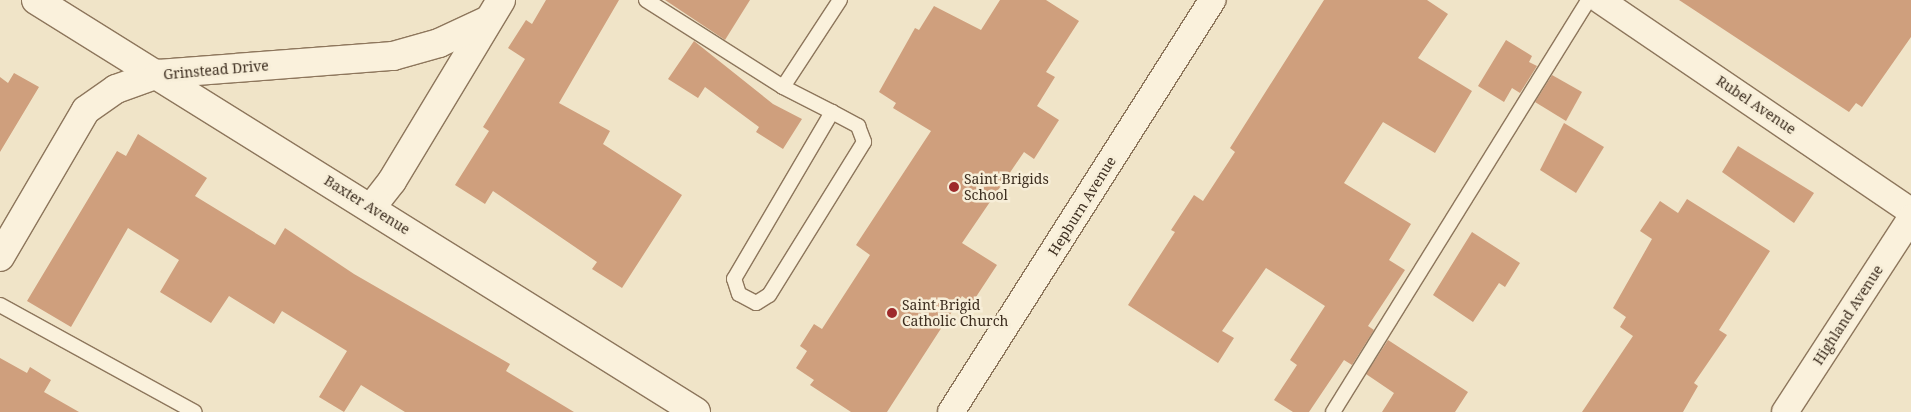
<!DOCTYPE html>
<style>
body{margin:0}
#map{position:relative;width:1911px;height:412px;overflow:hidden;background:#f0e4c8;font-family:"Noto Serif",serif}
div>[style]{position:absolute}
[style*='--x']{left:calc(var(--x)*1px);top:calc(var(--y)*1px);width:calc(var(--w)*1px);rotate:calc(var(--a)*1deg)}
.building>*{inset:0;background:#cf9f7d}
.roads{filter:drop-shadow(1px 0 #8d765c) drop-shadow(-1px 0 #8d765c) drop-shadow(0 1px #8d765c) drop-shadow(0 -1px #8d765c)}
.service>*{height:14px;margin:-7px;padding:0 7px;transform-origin:7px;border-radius:7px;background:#faf1dc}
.minor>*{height:26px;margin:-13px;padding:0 13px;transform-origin:13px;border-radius:13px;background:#faf1dc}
.secondary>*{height:28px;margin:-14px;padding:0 14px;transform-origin:14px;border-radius:14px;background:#faf1dc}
.dots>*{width:14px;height:14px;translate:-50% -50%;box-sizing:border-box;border:2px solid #f7eed8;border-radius:50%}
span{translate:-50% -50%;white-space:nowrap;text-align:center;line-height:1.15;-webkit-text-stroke:5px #f7eed8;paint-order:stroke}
.street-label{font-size:14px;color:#3d2e20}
.poi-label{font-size:14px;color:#3d2e20}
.left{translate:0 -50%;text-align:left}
</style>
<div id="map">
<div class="building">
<i style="clip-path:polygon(546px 0,619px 0,559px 103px,610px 131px,603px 144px,682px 195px,622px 288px,592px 269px,597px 262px,493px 191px,485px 204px,455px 185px,489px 131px,483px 127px,525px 59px,508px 48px,526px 20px,532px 24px)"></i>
<i style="clip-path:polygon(665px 0,750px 0,725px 40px)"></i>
<i style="clip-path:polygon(1000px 0,1046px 0,1079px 21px,1046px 72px,1055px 77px,1037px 106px,1059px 120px,1034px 159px,1024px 152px,962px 243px,997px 265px,972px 303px,962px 296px,887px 412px,851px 412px,810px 385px,814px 380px,796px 368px,807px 351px,800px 346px,814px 324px,822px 329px,870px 255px,856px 245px,931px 131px,893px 108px,896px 103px,879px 92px,915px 28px,919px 30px,934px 6px,981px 30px)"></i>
<i style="clip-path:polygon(1324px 0,1427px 0,1448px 14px,1418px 58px,1472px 91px,1435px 153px,1383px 122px,1344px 183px,1411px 224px,1389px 260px,1405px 270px,1368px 326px,1374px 330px,1352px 365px,1344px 360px,1309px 412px,1293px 412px,1274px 400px,1297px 365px,1290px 360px,1325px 306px,1266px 268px,1222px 331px,1234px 338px,1218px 363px,1128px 305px,1175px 232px,1171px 230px,1194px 195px,1203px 201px,1235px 152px,1230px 148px)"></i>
<i style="clip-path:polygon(1679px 0,1911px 0,1911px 37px,1862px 107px,1856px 103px,1849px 112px)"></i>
<i style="clip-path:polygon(1506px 40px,1532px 56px,1529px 62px,1537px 66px,1520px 93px,1512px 88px,1504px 102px,1478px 86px)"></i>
<i style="clip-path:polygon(694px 41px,773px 104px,802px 119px,783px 149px,756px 132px,759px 127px,705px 87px,698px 98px,668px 79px)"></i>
<i style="clip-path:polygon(14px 73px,39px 87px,0 152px,0 77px,8px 83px)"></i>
<i style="clip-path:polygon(1552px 75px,1582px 92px,1566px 121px,1535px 102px)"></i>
<i style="clip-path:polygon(1564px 123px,1604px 147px,1576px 193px,1540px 170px)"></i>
<i style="clip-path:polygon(138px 134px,207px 178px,195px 196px,275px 245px,285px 228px,354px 274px,510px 364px,506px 371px,574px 412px,405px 412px,361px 385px,344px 412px,319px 397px,347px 351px,282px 311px,274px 324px,229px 296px,211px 323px,160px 292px,179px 260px,128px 228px,71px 327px,27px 301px,117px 151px,126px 156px)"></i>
<i style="clip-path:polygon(1738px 146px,1814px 193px,1794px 223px,1722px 172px)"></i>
<i style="clip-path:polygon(1687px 199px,1770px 251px,1719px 330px,1727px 335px,1694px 383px,1698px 386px,1683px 412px,1582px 412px,1633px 336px,1620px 327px,1626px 317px,1613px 308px,1652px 239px,1640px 231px,1660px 201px,1678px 213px)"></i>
<i style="clip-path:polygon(1472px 232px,1520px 263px,1505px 287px,1499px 283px,1473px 322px,1433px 295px)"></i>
<i style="clip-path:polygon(1388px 340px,1468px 392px,1455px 412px,1382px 412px,1394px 393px,1366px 374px)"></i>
<i style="clip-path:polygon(0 358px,27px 373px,30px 367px,51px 380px,44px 392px,79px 412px,0 412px)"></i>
</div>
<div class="roads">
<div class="service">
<i style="--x:646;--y:0;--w:162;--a:32.4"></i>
<i style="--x:783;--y:87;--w:104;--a:-56.8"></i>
<i style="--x:783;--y:87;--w:55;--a:27"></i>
<i style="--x:832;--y:112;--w:30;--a:28"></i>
<i style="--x:858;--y:126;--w:17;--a:69"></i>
<i style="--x:864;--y:142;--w:180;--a:121.8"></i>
<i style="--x:769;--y:295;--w:15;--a:148"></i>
<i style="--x:756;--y:303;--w:19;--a:-152"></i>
<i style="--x:739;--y:294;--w:16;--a:-108"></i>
<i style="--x:734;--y:279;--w:194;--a:-59.6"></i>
<i style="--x:0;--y:305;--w:222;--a:28.8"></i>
<i style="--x:1333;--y:412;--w:485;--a:-58.2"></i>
</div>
<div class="minor">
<i style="--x:1600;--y:0;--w:376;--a:34.2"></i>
<i style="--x:951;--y:412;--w:488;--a:-57.6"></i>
<i style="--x:1785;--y:412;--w:231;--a:-57"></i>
</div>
<div class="secondary">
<i style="--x:36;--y:0;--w:778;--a:31.97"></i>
<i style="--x:371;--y:208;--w:34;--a:-52"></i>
<i style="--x:392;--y:181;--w:211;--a:-58.9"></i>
<i style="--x:0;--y:257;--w:170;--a:-59.7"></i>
<i style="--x:86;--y:110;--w:37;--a:-35"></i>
<i style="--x:116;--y:89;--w:45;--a:-19.7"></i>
<i style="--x:158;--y:74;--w:236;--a:-4.4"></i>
<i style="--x:393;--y:56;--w:48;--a:-15.8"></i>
<i style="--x:439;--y:43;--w:54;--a:-25.1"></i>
</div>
</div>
<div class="dots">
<i style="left:954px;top:187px;background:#9e2a2b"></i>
<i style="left:892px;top:313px;background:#9e2a2b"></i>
</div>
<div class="street-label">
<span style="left:216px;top:70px;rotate:-5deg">Grinstead Drive</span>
<span style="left:1756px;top:105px;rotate:34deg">Rubel Avenue</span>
<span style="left:367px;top:205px;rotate:32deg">Baxter Avenue</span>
<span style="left:1082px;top:206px;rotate:-58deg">Hepburn Avenue</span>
<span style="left:1848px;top:315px;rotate:-57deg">Highland Avenue</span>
</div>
<div class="poi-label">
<span class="left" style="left:964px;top:187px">Saint Brigids<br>School</span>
<span class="left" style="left:902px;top:313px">Saint Brigid<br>Catholic Church</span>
</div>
</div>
